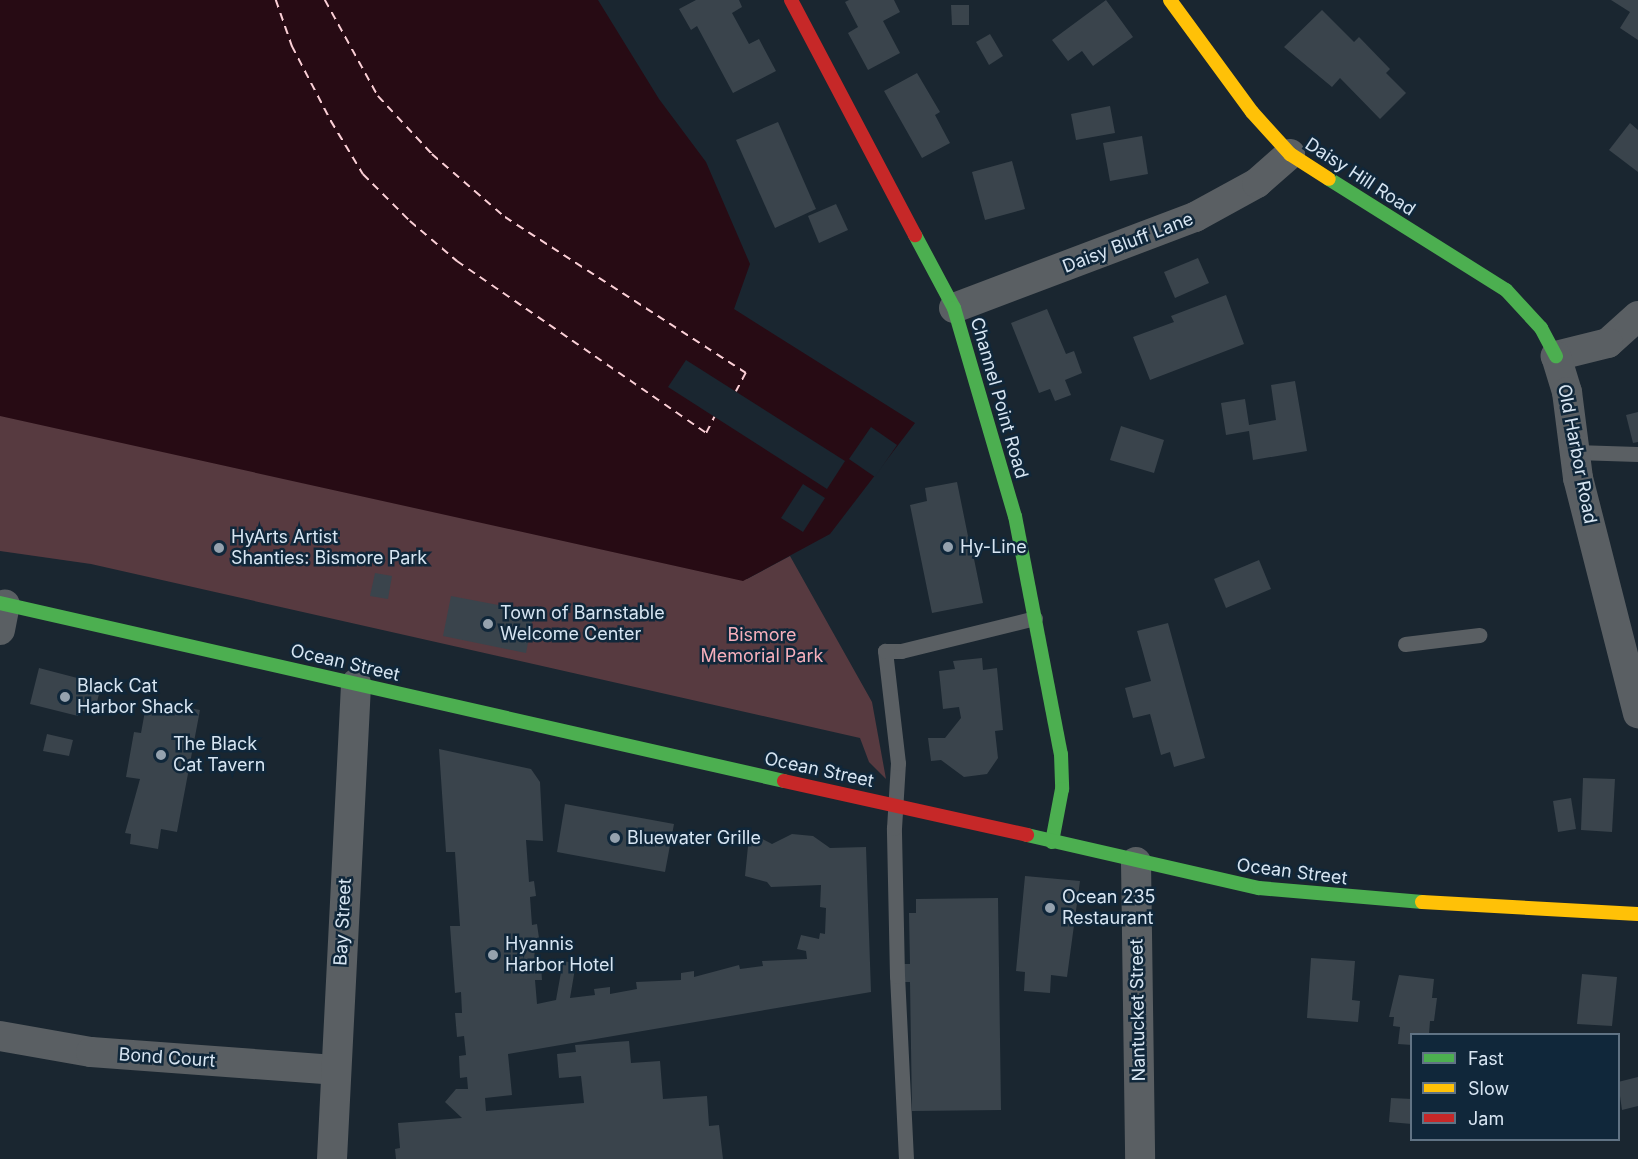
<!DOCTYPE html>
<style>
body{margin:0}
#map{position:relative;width:1638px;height:1159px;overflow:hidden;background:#1a2630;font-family:Inter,sans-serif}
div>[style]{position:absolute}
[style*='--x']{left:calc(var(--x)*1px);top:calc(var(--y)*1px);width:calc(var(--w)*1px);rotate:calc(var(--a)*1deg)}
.green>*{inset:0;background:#573a40}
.water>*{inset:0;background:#270b14}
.pier>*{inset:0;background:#1a2630}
.ferry>*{height:1.5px;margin-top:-0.75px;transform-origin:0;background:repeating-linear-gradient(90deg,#fbcfd6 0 8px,transparent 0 14px)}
.building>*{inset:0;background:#3a444c}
.lane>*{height:15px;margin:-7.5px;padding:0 7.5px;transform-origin:7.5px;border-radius:7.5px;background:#5a5f63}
.street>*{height:30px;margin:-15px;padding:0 15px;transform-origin:15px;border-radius:15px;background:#5a5f63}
.fast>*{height:14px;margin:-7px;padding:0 7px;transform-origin:7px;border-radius:7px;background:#4caf50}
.slow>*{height:14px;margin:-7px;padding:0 7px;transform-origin:7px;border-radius:7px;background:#ffc107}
.jam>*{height:14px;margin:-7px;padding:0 7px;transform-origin:7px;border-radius:7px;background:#c62828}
.dots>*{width:16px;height:16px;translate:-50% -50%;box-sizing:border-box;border:3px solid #10273a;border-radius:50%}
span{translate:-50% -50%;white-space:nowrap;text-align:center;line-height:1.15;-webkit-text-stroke:5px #10273a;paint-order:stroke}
.street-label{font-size:18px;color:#d7e5f2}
.poi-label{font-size:18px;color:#d7e5f2}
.left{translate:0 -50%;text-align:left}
.park-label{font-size:18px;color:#f6afbb}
.legend{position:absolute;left:1410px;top:1033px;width:210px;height:108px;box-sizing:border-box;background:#10273a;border:2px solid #607384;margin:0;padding:8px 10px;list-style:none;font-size:18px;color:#d7e5f2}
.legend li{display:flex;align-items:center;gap:12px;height:30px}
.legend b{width:30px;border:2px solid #607384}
</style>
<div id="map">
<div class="green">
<i style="clip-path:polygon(0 414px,747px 579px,790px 556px,872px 702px,886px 779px,869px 762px,860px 738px,91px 564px,0 551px)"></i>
</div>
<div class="water">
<i style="clip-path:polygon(0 0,598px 0,659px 99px,706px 162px,750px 264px,734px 309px,915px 423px,830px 534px,743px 581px,0 416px)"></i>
</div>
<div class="pier">
<i style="clip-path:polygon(686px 360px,845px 461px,827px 489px,668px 387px)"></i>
<i style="clip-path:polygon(871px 427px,897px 445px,875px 477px,849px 459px)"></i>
<i style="clip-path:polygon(803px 484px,825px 498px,803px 532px,781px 518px)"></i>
</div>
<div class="ferry">
<i style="--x:276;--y:0;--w:49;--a:70.8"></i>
<i style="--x:292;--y:46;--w:85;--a:62.5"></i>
<i style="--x:331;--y:121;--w:62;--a:58.9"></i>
<i style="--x:363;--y:174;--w:66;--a:45"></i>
<i style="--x:410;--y:221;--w:62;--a:40.4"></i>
<i style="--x:457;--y:261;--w:303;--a:34.6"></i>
<i style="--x:706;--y:433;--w:18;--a:-63"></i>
<i style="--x:325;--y:0;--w:110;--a:61.1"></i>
<i style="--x:378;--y:96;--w:79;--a:47"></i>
<i style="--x:432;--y:154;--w:96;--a:40.8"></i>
<i style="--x:505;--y:217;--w:287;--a:32.9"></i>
<i style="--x:746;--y:373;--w:21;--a:118"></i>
</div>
<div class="building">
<i style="clip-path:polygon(696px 0,739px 0,742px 7px,732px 13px,749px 44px,759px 39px,776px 71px,733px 93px,697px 26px,691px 30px,679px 9px)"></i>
<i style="clip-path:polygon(849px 0,894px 0,900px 12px,883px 21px,900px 53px,868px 70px,848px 33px,858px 27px,845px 2px)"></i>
<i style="clip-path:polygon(1106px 0,1133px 37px,1093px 66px,1082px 51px,1068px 61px,1052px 40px)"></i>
<i style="clip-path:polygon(1611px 0,1638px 0,1638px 40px,1620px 28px,1630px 12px)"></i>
<i style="clip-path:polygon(951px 5px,969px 5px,969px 25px,952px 25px)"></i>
<i style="clip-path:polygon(1322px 10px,1354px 42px,1359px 37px,1390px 69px,1386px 73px,1406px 93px,1380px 119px,1340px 78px,1332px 87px,1284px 47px)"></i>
<i style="clip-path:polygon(990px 34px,1003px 56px,989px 65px,976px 42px)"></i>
<i style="clip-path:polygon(917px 73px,940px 112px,935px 115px,950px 143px,922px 158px,884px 91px)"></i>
<i style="clip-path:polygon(1110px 106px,1115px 133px,1076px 140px,1071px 114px)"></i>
<i style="clip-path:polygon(778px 122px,816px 209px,775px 228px,736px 140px)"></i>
<i style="clip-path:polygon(1630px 123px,1638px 130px,1638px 172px,1609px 150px)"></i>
<i style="clip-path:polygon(1142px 136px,1148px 174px,1110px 181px,1103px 143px)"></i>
<i style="clip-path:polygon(1012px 161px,1025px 209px,985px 220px,972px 172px)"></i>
<i style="clip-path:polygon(836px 204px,848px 230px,819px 243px,808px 216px)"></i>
<i style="clip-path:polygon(1198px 258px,1209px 283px,1175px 298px,1164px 272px)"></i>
<i style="clip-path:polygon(1226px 295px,1244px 344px,1150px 380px,1133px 337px,1174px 322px,1171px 316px)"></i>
<i style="clip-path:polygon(1047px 309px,1066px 354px,1074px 351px,1082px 373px,1065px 380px,1071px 395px,1055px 401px,1050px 389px,1039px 393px,1011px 323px)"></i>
<i style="clip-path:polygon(1295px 381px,1307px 451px,1253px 460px,1249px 431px,1226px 435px,1221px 403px,1245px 399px,1249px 425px,1276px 420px,1271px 385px)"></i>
<i style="clip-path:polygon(1638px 412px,1638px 442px,1633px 443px,1626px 415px)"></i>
<i style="clip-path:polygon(1121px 426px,1164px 440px,1154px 473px,1110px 460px)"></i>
<i style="clip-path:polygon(957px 482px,969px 541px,976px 540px,978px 553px,973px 554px,983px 603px,932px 613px,910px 505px,927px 501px,925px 488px)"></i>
<i style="clip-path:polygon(1259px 560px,1271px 589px,1226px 608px,1214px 579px)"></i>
<i style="clip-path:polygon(375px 573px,392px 576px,388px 599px,370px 596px)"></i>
<i style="clip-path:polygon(451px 596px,534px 612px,526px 653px,443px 636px)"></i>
<i style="clip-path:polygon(1168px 623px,1205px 758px,1174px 767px,1170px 752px,1161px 755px,1150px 714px,1133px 718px,1125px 688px,1151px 681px,1137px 631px)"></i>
<i style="clip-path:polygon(982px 658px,983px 670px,997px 668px,1003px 730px,995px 731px,998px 758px,987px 774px,964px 777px,941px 760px,931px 761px,928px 738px,945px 738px,961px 718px,959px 707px,943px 709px,939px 671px,955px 669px,953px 661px)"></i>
<i style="clip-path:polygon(39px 668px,85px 680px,84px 686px,100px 690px,94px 714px,79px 710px,78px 716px,30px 704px)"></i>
<i style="clip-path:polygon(147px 700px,200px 710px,177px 832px,161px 829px,158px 849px,130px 844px,131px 834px,125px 833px,140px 779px,126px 777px,134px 732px,141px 733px)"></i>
<i style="clip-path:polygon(47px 734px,73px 740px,69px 756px,43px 751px)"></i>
<i style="clip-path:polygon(439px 749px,531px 769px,540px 782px,543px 841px,526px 840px,529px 882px,534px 881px,536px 896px,530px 897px,532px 925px,537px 924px,539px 938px,533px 939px,536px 967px,541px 966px,542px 980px,535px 980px,537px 1004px,556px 1000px,563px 961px,576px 963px,570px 998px,595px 995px,594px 989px,610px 987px,610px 994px,637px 989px,636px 982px,681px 980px,681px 973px,694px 971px,694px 977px,739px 965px,740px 969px,763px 966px,762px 961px,807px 959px,806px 951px,797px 949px,801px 935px,819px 939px,820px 933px,825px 934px,826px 908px,820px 907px,821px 885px,771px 887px,767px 882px,745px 876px,748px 846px,757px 836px,772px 844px,792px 834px,813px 836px,830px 848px,866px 847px,871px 992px,508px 1054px,512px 1095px,485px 1098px,486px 1111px,584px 1103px,581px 1076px,559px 1078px,557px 1054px,576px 1052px,575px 1045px,629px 1041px,631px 1063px,660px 1061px,663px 1099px,707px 1096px,709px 1126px,719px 1125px,723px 1159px,396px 1159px,395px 1149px,400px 1148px,398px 1123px,462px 1118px,445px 1102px,456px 1089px,468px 1089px,467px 1077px,460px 1078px,459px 1056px,466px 1055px,464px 1036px,457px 1037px,455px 1013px,462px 1013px,461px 992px,455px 993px,450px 926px,460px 926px,455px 852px,446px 852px)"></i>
<i style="clip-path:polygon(1583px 778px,1615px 779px,1612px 832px,1581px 830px)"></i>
<i style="clip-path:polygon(1571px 798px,1576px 829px,1558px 832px,1553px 801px)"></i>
<i style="clip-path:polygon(565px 804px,674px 824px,665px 872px,557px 852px)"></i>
<i style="clip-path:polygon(1025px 876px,1080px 881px,1067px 977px,1051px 975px,1050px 993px,1024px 991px,1025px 972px,1016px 971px)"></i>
<i style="clip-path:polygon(998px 898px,1001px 1110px,912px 1111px,910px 982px,904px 982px,903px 964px,910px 964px,909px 913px,916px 913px,916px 899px)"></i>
<i style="clip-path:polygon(1311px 958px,1355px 961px,1352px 1000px,1360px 1001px,1358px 1022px,1307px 1018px)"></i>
<i style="clip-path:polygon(1582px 974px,1617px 977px,1612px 1026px,1577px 1024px)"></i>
<i style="clip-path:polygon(1399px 975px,1434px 979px,1432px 998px,1437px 998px,1434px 1021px,1430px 1021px,1429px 1034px,1412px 1034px,1412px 1045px,1398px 1044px,1400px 1027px,1393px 1026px,1394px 1017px,1389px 1017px)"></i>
<i style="clip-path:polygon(1638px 1077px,1638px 1106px,1622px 1110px,1618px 1082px)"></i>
<i style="clip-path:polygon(1391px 1098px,1412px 1099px,1412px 1124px,1389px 1122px)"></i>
</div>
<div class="lane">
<i style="--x:1575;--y:452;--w:63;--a:1.8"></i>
<i style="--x:1405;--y:644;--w:75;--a:-6.9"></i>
<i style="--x:906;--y:1159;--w:183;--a:-92.8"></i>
<i style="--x:897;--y:976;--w:148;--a:-91.2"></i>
<i style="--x:894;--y:828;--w:65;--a:-86.5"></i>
<i style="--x:898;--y:763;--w:113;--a:-96.6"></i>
<i style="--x:885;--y:651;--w:16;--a:0"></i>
<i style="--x:901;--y:651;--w:138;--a:-13.8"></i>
</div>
<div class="street">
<i style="--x:954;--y:308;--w:258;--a:-20.7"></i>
<i style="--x:1195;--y:217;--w:71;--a:-28.7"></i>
<i style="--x:1257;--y:183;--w:44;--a:-41.3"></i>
<i style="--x:1638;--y:316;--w:40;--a:138"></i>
<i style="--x:1608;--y:343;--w:54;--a:166"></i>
<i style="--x:1556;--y:356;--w:38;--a:73"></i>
<i style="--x:1567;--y:392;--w:87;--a:82.7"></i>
<i style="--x:1578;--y:478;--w:243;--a:75.7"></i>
<i style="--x:0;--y:630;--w:26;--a:-79"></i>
<i style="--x:1136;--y:862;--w:297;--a:89.2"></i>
<i style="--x:0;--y:1036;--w:92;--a:10"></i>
<i style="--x:91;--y:1052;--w:244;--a:4.2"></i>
<i style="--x:332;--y:1159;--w:476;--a:-87.1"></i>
</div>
<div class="fast">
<i style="--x:1329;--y:179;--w:209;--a:32.1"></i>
<i style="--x:1506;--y:290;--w:52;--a:47.4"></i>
<i style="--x:1541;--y:328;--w:32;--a:62"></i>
<i style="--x:915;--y:235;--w:83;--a:61.9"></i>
<i style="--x:954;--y:308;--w:217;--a:73.7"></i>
<i style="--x:1015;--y:516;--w:242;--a:79.1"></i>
<i style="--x:1061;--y:754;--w:35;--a:88"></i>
<i style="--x:1062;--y:789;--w:54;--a:100.7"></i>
<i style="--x:0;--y:603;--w:804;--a:12.79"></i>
<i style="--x:1027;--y:835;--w:238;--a:12.9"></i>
<i style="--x:1259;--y:888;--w:164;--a:4.9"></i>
</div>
<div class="slow">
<i style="--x:1170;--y:0;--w:139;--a:53.8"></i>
<i style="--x:1252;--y:112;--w:57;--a:47.9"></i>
<i style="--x:1290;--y:154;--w:46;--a:32.7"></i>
<i style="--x:1422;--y:902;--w:216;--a:3.2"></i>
</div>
<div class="jam">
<i style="--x:791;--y:0;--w:266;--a:62.2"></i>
<i style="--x:784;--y:781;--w:249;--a:12.5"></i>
</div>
<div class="dots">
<i style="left:948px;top:547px;background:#95a2ae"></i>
<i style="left:219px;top:548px;background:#95a2ae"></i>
<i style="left:488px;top:624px;background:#95a2ae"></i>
<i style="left:65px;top:697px;background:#95a2ae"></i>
<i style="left:161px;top:755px;background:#95a2ae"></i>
<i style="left:615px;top:838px;background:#95a2ae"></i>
<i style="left:1050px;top:908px;background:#95a2ae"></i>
<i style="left:493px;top:955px;background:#95a2ae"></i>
</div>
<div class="street-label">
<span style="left:1360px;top:177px;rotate:33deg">Daisy Hill Road</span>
<span style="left:1128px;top:243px;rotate:-21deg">Daisy Bluff Lane</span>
<span style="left:999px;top:398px;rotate:74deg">Channel Point Road</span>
<span style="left:1577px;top:454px;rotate:79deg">Old Harbor Road</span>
<span style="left:345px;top:663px;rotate:13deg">Ocean Street</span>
<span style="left:819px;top:770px;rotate:12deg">Ocean Street</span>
<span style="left:1292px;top:872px;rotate:7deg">Ocean Street</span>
<span style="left:343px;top:922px;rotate:-87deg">Bay Street</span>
<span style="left:1138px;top:1010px;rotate:-91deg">Nantucket Street</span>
<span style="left:167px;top:1058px;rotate:4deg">Bond Court</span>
</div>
<div class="poi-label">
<span class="left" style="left:231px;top:548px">HyArts Artist<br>Shanties: Bismore Park</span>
<span class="left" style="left:960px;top:547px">Hy-Line</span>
<span class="left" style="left:500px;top:624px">Town of Barnstable<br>Welcome Center</span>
<span class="left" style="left:77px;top:697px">Black Cat<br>Harbor Shack</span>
<span class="left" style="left:173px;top:755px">The Black<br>Cat Tavern</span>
<span class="left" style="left:627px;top:838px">Bluewater Grille</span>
<span class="left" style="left:1062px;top:908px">Ocean 235<br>Restaurant</span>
<span class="left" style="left:505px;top:955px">Hyannis<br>Harbor Hotel</span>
</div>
<div class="park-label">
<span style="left:762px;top:646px">Bismore<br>Memorial Park</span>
</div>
<ul class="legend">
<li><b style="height:8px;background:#4caf50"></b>Fast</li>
<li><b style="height:8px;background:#ffc107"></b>Slow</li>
<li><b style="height:8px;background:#c62828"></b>Jam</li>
</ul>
</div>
